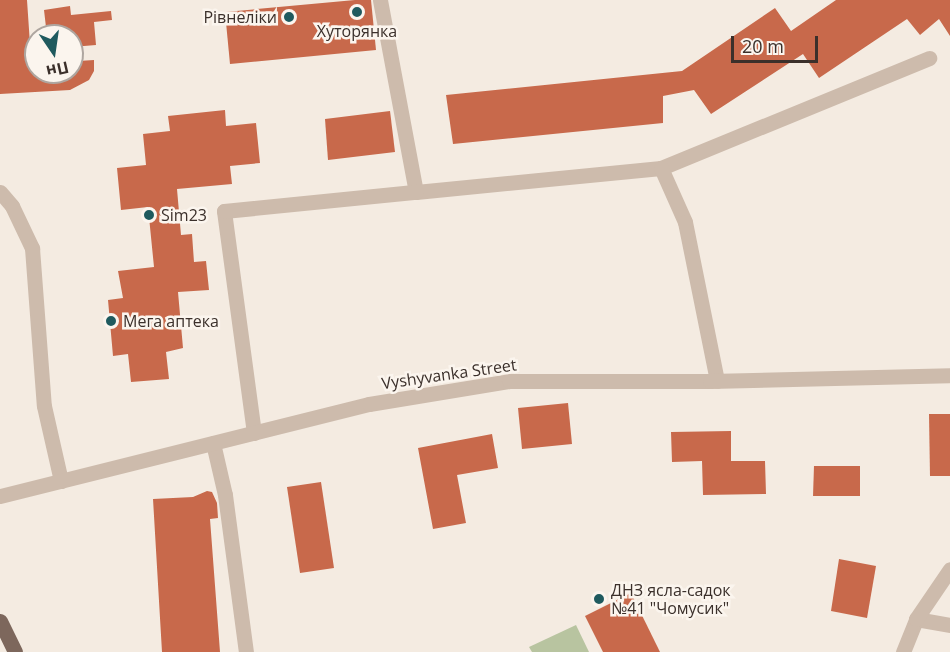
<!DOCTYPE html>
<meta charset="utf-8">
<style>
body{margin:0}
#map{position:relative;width:950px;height:652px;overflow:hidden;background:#f4ebe1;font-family:"Open Sans",sans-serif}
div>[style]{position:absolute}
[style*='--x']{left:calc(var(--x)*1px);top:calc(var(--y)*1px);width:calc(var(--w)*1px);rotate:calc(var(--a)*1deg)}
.green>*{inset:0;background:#b8c4a0}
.building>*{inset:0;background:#c8694b}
.minor>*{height:15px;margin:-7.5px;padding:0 7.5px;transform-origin:7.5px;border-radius:7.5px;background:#cdbbac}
.major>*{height:15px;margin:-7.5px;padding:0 7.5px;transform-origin:7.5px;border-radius:7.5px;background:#7d675c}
.dots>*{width:16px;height:16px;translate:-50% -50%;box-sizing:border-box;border:3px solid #fbf5ee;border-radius:50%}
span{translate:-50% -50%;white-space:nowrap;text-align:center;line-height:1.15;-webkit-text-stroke:5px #fbf5ee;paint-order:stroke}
.poi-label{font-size:16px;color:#3b302b}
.right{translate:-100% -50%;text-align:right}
.left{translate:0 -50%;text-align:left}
.street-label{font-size:16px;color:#3b302b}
.north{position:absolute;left:24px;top:24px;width:60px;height:60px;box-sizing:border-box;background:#fbf5ee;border:2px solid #aea6a0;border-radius:50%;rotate:167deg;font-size:16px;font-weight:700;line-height:24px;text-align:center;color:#3b302b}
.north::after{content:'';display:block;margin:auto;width:21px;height:27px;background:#1f5a5e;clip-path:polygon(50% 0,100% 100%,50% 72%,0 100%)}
.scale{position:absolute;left:731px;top:36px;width:87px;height:27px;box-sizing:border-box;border:3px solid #3b302b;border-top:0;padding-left:8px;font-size:18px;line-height:21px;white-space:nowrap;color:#3b302b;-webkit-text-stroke:4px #fbf5ee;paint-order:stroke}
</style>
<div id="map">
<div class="green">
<i style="clip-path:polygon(576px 625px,589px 652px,532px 652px,529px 647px)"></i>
</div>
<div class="building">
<i style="clip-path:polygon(0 0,27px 0,31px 59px,36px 59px,36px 72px,72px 72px,72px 56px,77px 55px,78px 61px,94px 60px,94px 71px,89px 80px,70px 90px,0 94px)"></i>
<i style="clip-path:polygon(355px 0,371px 0,376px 50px,230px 64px,225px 12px)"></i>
<i style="clip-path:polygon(836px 0,950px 0,950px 36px,939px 19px,920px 35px,907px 19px,819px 78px,803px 54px,711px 114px,694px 90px,663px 96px,663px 123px,453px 144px,446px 95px,682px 71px,775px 8px,791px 31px)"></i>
<i style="clip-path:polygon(70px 6px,71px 15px,111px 11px,112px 20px,94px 22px,96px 45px,72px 47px,72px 36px,47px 36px,44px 10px)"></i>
<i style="clip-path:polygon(225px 110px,226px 126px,256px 123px,260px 163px,230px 166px,232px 184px,177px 189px,181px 235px,192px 234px,194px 262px,206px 261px,209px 290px,178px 292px,183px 348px,166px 352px,169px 379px,131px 382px,128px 354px,113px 356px,108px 300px,123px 298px,118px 271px,154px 267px,148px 207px,121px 210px,117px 168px,146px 165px,143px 134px,170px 131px,168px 116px)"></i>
<i style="clip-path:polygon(390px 111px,395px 152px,328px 160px,325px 119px)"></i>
<i style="clip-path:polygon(568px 403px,572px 444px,522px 449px,518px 408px)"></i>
<i style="clip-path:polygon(929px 414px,950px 414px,950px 476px,930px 476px)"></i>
<i style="clip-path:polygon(731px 431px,731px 461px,765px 461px,766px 494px,703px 495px,702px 461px,672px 462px,671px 432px)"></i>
<i style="clip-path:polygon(492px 434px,498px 468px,457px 475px,466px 523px,433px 529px,418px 448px)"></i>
<i style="clip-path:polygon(814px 466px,860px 466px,860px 496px,813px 496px)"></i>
<i style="clip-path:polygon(321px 482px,334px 568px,300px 573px,287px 487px)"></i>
<i style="clip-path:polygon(207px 491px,212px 492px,217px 503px,218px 518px,210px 519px,220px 652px,162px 652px,153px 499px,193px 497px)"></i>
<i style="clip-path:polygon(839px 559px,876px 566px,867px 618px,831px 611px)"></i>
<i style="clip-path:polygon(631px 593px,660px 652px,603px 652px,585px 616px)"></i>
</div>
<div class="minor">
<i style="--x:380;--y:0;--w:195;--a:79.4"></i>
<i style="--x:416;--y:192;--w:246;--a:-5.6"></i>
<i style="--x:661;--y:168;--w:290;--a:-22.3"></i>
<i style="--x:661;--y:168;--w:59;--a:66"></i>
<i style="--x:685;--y:222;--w:162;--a:78.6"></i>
<i style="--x:0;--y:192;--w:18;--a:49"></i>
<i style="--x:12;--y:206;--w:47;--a:64.5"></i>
<i style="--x:32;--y:248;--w:158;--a:85.7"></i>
<i style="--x:44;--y:406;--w:77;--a:77.2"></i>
<i style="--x:254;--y:433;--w:224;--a:-97.7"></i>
<i style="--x:224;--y:211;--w:193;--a:-5.7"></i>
<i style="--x:213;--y:443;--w:53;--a:77"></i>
<i style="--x:225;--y:495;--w:158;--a:82.4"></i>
<i style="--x:0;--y:496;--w:380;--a:-14"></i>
<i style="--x:369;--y:404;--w:142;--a:-9.3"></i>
<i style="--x:509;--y:381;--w:201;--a:0"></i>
<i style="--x:710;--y:381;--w:240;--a:-1.4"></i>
<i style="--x:916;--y:619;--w:35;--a:10"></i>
<i style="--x:903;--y:652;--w:35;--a:-68"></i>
<i style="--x:916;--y:619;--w:60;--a:-55.8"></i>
</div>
<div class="major">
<i style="--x:0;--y:621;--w:34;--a:64"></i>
</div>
<div class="dots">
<i style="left:357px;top:12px;background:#1f5a5e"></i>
<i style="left:289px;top:17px;background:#1f5a5e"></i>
<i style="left:149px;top:215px;background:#1f5a5e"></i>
<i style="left:111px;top:321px;background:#1f5a5e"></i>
<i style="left:599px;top:599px;background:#1f5a5e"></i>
</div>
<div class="poi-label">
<span class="right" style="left:277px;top:17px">Рівнеліки</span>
<span style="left:357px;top:31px">Хуторянка</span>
<span class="left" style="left:161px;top:215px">Sim23</span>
<span class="left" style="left:123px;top:321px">Мега аптека</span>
<span class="left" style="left:611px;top:599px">ДНЗ ясла-садок<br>№41 "Чомусик"</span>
</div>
<div class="street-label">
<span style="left:449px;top:374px;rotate:-8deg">Vyshyvanka Street</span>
</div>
<div class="north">Пн</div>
<div class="scale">20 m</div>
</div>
